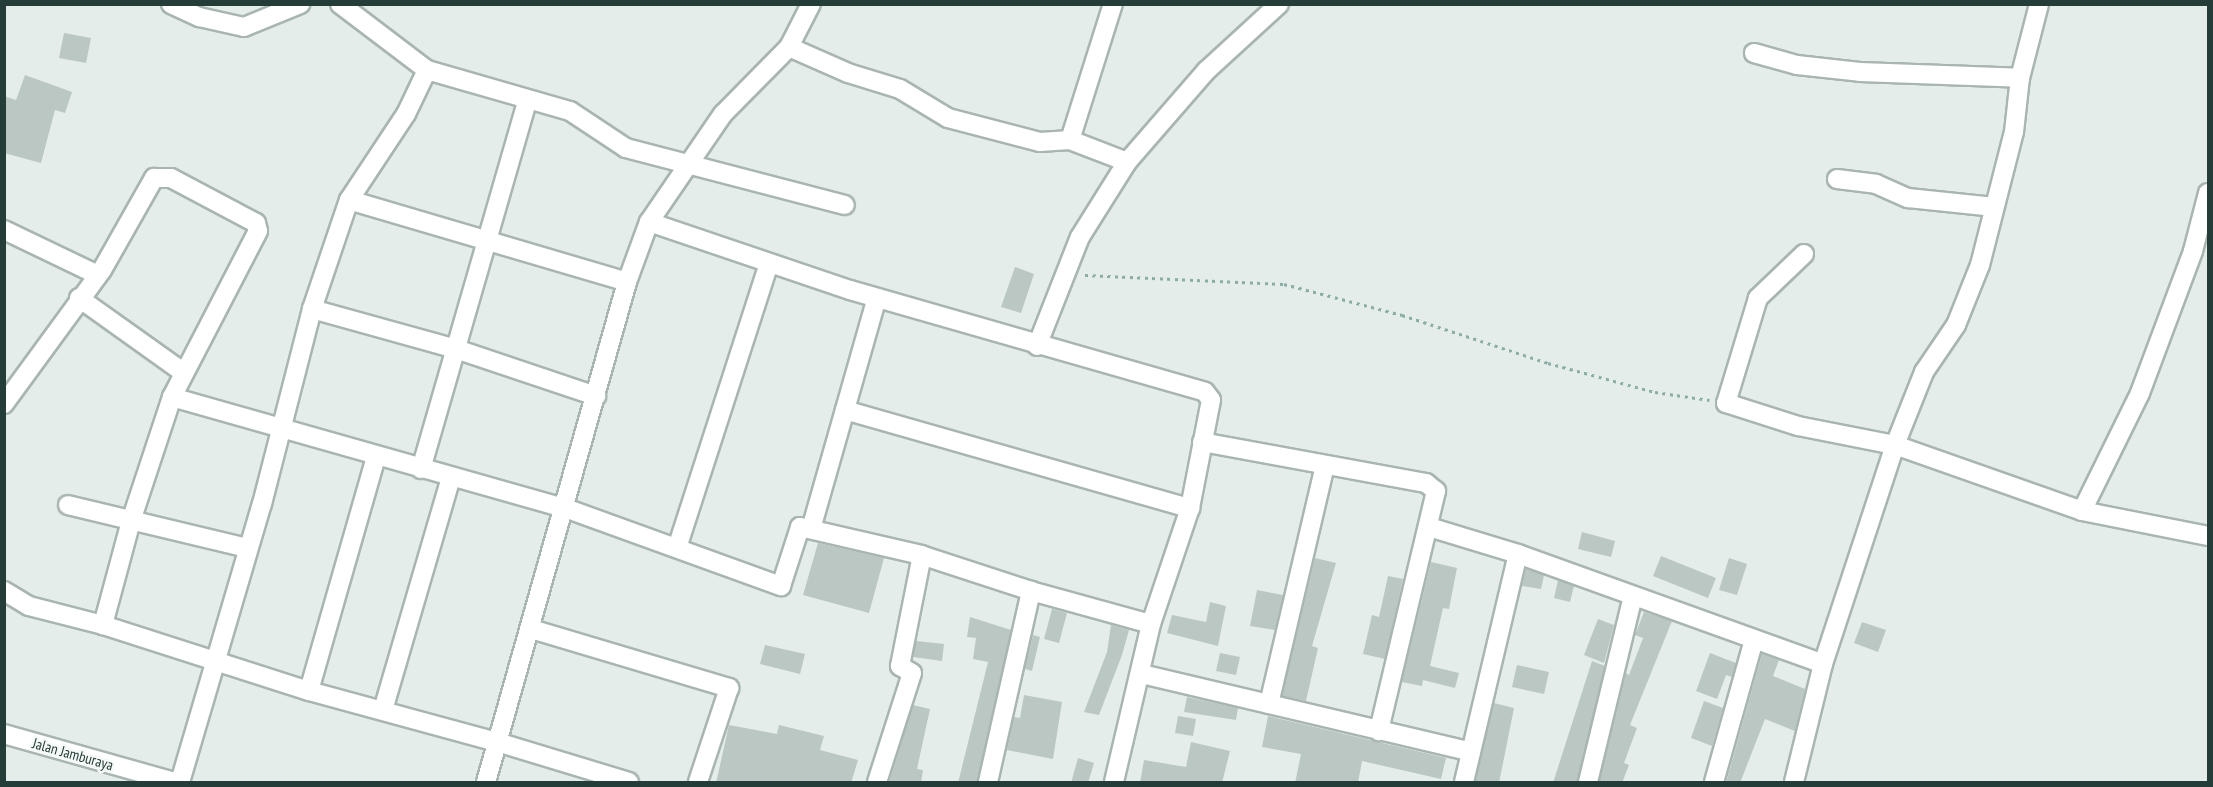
<!DOCTYPE html>
<style>
body{margin:0}
#map{position:relative;width:2213px;height:787px;overflow:hidden;background:#e5edea;font-family:"PT Sans Narrow",sans-serif}
div>[style]{position:absolute}
[style*='--x']{left:calc(var(--x)*1px);top:calc(var(--y)*1px);width:calc(var(--w)*1px);rotate:calc(var(--a)*1deg)}
.building>*{inset:0;background:#bac7c3}
.path>*{height:3px;margin-top:-1.5px;transform-origin:0;background:repeating-linear-gradient(90deg,#88aea5 0 3px,transparent 0 7.5px)}
.roads{filter:drop-shadow(2px 0 #a8b5b1) drop-shadow(-2px 0 #a8b5b1) drop-shadow(0 2px #a8b5b1) drop-shadow(0 -2px #a8b5b1)}
.street>*{height:18px;margin:-9px;padding:0 9px;transform-origin:9px;border-radius:9px;background:#fff}
span{translate:-50% -50%;white-space:nowrap;text-align:center;line-height:1.15;-webkit-text-stroke:5px #f5f9f7;paint-order:stroke}
.street-label{font-size:15px;color:#253d38}
.frame{position:absolute;inset:0;border:6px solid #253d38;pointer-events:none}
</style>
<div id="map">
<div class="building">
<i style="clip-path:polygon(64px 33px,91px 38px,86px 63px,59px 58px)"></i>
<i style="clip-path:polygon(25px 75px,72px 92px,65px 113px,55px 110px,41px 163px,4px 153px,4px 96px,16px 100px)"></i>
<i style="clip-path:polygon(1015px 267px,1034px 274px,1021px 313px,1001px 307px)"></i>
<i style="clip-path:polygon(1582px 532px,1615px 541px,1611px 557px,1578px 549px)"></i>
<i style="clip-path:polygon(818px 543px,884px 558px,869px 613px,803px 595px)"></i>
<i style="clip-path:polygon(1661px 556px,1716px 578px,1708px 598px,1653px 576px)"></i>
<i style="clip-path:polygon(1315px 558px,1336px 563px,1312px 646px,1318px 648px,1306px 701px,1282px 696px)"></i>
<i style="clip-path:polygon(1729px 558px,1747px 564px,1737px 595px,1719px 590px)"></i>
<i style="clip-path:polygon(1431px 562px,1457px 568px,1449px 609px,1443px 608px,1430px 666px,1459px 673px,1455px 688px,1423px 680px,1422px 686px,1402px 682px)"></i>
<i style="clip-path:polygon(1526px 569px,1544px 575px,1541px 589px,1522px 586px)"></i>
<i style="clip-path:polygon(1388px 576px,1403px 579px,1385px 659px,1363px 654px,1372px 615px,1379px 617px)"></i>
<i style="clip-path:polygon(1558px 580px,1574px 586px,1570px 602px,1554px 598px)"></i>
<i style="clip-path:polygon(1257px 590px,1283px 595px,1275px 630px,1250px 626px)"></i>
<i style="clip-path:polygon(1210px 602px,1226px 606px,1218px 646px,1167px 633px,1172px 615px,1206px 622px)"></i>
<i style="clip-path:polygon(1052px 609px,1067px 613px,1059px 643px,1044px 639px)"></i>
<i style="clip-path:polygon(1644px 612px,1672px 621px,1630px 725px,1637px 728px,1624px 763px,1629px 765px,1622px 783px,1599px 783px,1626px 673px,1629px 675px,1643px 638px,1635px 635px)"></i>
<i style="clip-path:polygon(970px 617px,1011px 630px,977px 783px,958px 783px,988px 662px,973px 659px,976px 638px,967px 637px)"></i>
<i style="clip-path:polygon(1598px 619px,1614px 625px,1604px 663px,1584px 655px)"></i>
<i style="clip-path:polygon(1862px 622px,1886px 630px,1878px 652px,1854px 643px)"></i>
<i style="clip-path:polygon(1111px 625px,1129px 630px,1122px 655px,1099px 715px,1084px 712px,1107px 652px)"></i>
<i style="clip-path:polygon(1033px 635px,1040px 637px,1032px 671px,1025px 669px)"></i>
<i style="clip-path:polygon(916px 641px,944px 644px,942px 661px,913px 657px)"></i>
<i style="clip-path:polygon(765px 645px,805px 654px,800px 674px,760px 664px)"></i>
<i style="clip-path:polygon(1220px 653px,1240px 657px,1236px 675px,1216px 671px)"></i>
<i style="clip-path:polygon(1710px 653px,1736px 663px,1732px 677px,1726px 675px,1717px 699px,1696px 691px)"></i>
<i style="clip-path:polygon(1762px 654px,1779px 660px,1773px 676px,1805px 689px,1795px 731px,1765px 719px,1740px 783px,1726px 783px)"></i>
<i style="clip-path:polygon(1592px 661px,1605px 666px,1577px 783px,1553px 783px)"></i>
<i style="clip-path:polygon(1517px 665px,1549px 672px,1544px 694px,1512px 687px)"></i>
<i style="clip-path:polygon(1024px 695px,1062px 702px,1053px 759px,1007px 750px,1014px 717px,1020px 718px)"></i>
<i style="clip-path:polygon(1187px 697px,1238px 708px,1236px 720px,1184px 712px)"></i>
<i style="clip-path:polygon(1704px 701px,1723px 708px,1712px 746px,1691px 738px)"></i>
<i style="clip-path:polygon(1494px 703px,1514px 708px,1499px 783px,1475px 783px)"></i>
<i style="clip-path:polygon(913px 705px,930px 709px,917px 769px,923px 770px,921px 783px,889px 783px)"></i>
<i style="clip-path:polygon(1178px 716px,1196px 719px,1193px 736px,1175px 733px)"></i>
<i style="clip-path:polygon(1268px 716px,1446px 758px,1441px 779px,1362px 761px,1358px 783px,1295px 783px,1301px 754px,1262px 747px)"></i>
<i style="clip-path:polygon(729px 725px,777px 734px,779px 725px,824px 736px,820px 750px,858px 760px,851px 783px,716px 783px)"></i>
<i style="clip-path:polygon(1191px 742px,1230px 751px,1222px 783px,1140px 783px,1144px 760px,1186px 767px)"></i>
<i style="clip-path:polygon(1078px 758px,1094px 763px,1088px 783px,1071px 783px)"></i>
</div>
<div class="path">
<i style="--x:1085;--y:275;--w:199;--a:2.6"></i>
<i style="--x:1284;--y:284;--w:122;--a:14.7"></i>
<i style="--x:1402;--y:315;--w:154;--a:18.2"></i>
<i style="--x:1548;--y:363;--w:111;--a:15.2"></i>
<i style="--x:1655;--y:392;--w:55;--a:8.4"></i>
</div>
<div class="roads">
<div class="street">
<i style="--x:171;--y:4;--w:31;--a:25"></i>
<i style="--x:199;--y:17;--w:46;--a:12.5"></i>
<i style="--x:244;--y:27;--w:61;--a:-22.3"></i>
<i style="--x:340;--y:4;--w:109;--a:37.2"></i>
<i style="--x:789;--y:47;--w:64;--a:23.8"></i>
<i style="--x:848;--y:73;--w:54;--a:17.1"></i>
<i style="--x:900;--y:89;--w:56;--a:31.1"></i>
<i style="--x:948;--y:118;--w:95;--a:14.6"></i>
<i style="--x:1040;--y:142;--w:30;--a:-4"></i>
<i style="--x:1070;--y:140;--w:143;--a:-72.5"></i>
<i style="--x:1754;--y:53;--w:45;--a:15.6"></i>
<i style="--x:1797;--y:65;--w:63;--a:6.3"></i>
<i style="--x:1860;--y:72;--w:160;--a:2.1"></i>
<i style="--x:1070;--y:140;--w:61;--a:21.1"></i>
<i style="--x:1837;--y:179;--w:39;--a:7"></i>
<i style="--x:1876;--y:184;--w:35;--a:24"></i>
<i style="--x:1908;--y:198;--w:87;--a:5.9"></i>
<i style="--x:349;--y:200;--w:290;--a:16.4"></i>
<i style="--x:649;--y:222;--w:212;--a:18.7"></i>
<i style="--x:850;--y:290;--w:369;--a:16"></i>
<i style="--x:1205;--y:392;--w:10;--a:53"></i>
<i style="--x:1211;--y:400;--w:110;--a:101"></i>
<i style="--x:1190;--y:508;--w:122;--a:108.6"></i>
<i style="--x:1151;--y:624;--w:162;--a:103.2"></i>
<i style="--x:4;--y:230;--w:104;--a:25.6"></i>
<i style="--x:1804;--y:254;--w:64;--a:136.3"></i>
<i style="--x:1758;--y:298;--w:110;--a:106.9"></i>
<i style="--x:1726;--y:403;--w:76;--a:17.7"></i>
<i style="--x:1798;--y:426;--w:99;--a:11.1"></i>
<i style="--x:1895;--y:445;--w:198;--a:19.4"></i>
<i style="--x:2082;--y:511;--w:128;--a:11.2"></i>
<i style="--x:79;--y:298;--w:129;--a:35.5"></i>
<i style="--x:312;--y:309;--w:149;--a:15.5"></i>
<i style="--x:456;--y:349;--w:148;--a:18.6"></i>
<i style="--x:1037;--y:346;--w:117;--a:-68.5"></i>
<i style="--x:1080;--y:237;--w:89;--a:-57.9"></i>
<i style="--x:1127;--y:162;--w:121;--a:-49"></i>
<i style="--x:1206;--y:71;--w:99;--a:-42.5"></i>
<i style="--x:172;--y:397;--w:408;--a:15.8"></i>
<i style="--x:565;--y:508;--w:230;--a:19.9"></i>
<i style="--x:781;--y:586;--w:62;--a:-72.1"></i>
<i style="--x:800;--y:527;--w:124;--a:13"></i>
<i style="--x:921;--y:555;--w:116;--a:18.1"></i>
<i style="--x:1031;--y:591;--w:124;--a:15.4"></i>
<i style="--x:4;--y:404;--w:166;--a:-53.8"></i>
<i style="--x:102;--y:270;--w:106;--a:-60.5"></i>
<i style="--x:154;--y:178;--w:17;--a:0"></i>
<i style="--x:171;--y:178;--w:96;--a:27.9"></i>
<i style="--x:256;--y:223;--w:8;--a:76"></i>
<i style="--x:258;--y:231;--w:187;--a:117.4"></i>
<i style="--x:172;--y:397;--w:131;--a:108.3"></i>
<i style="--x:131;--y:521;--w:108;--a:105.1"></i>
<i style="--x:845;--y:410;--w:359;--a:15.9"></i>
<i style="--x:1202;--y:442;--w:228;--a:10.4"></i>
<i style="--x:1426;--y:483;--w:13;--a:39"></i>
<i style="--x:1436;--y:491;--w:247;--a:103.4"></i>
<i style="--x:376;--y:457;--w:243;--a:106"></i>
<i style="--x:309;--y:691;--w:195;--a:15.2"></i>
<i style="--x:497;--y:742;--w:138;--a:16.9"></i>
<i style="--x:421;--y:469;--w:383;--a:-73.9"></i>
<i style="--x:68;--y:505;--w:184;--a:13.5"></i>
<i style="--x:2082;--y:511;--w:131;--a:-63.8"></i>
<i style="--x:2140;--y:393;--w:152;--a:-69.5"></i>
<i style="--x:2193;--y:251;--w:60;--a:-75.5"></i>
<i style="--x:1429;--y:527;--w:93;--a:16.9"></i>
<i style="--x:1518;--y:554;--w:324;--a:19.8"></i>
<i style="--x:1823;--y:664;--w:231;--a:-71.8"></i>
<i style="--x:1895;--y:445;--w:79;--a:-68.3"></i>
<i style="--x:1924;--y:372;--w:57;--a:-55.8"></i>
<i style="--x:1956;--y:325;--w:65;--a:-68.2"></i>
<i style="--x:1980;--y:265;--w:137;--a:-75.7"></i>
<i style="--x:2014;--y:132;--w:54;--a:-83.7"></i>
<i style="--x:2020;--y:78;--w:76;--a:-75.6"></i>
<i style="--x:811;--y:529;--w:240;--a:-74.1"></i>
<i style="--x:677;--y:548;--w:299;--a:-72.1"></i>
<i style="--x:4;--y:591;--w:29;--a:31"></i>
<i style="--x:29;--y:606;--w:76;--a:14.4"></i>
<i style="--x:103;--y:625;--w:216;--a:17.8"></i>
<i style="--x:531;--y:629;--w:207;--a:16.6"></i>
<i style="--x:729;--y:688;--w:99;--a:108.3"></i>
<i style="--x:1142;--y:674;--w:338;--a:13.3"></i>
<i style="--x:1269;--y:704;--w:245;--a:-76.8"></i>
<i style="--x:383;--y:710;--w:242;--a:-73.7"></i>
<i style="--x:4;--y:734;--w:178;--a:15.7"></i>
<i style="--x:180;--y:782;--w:290;--a:-73.6"></i>
<i style="--x:262;--y:504;--w:201;--a:-75.6"></i>
<i style="--x:312;--y:309;--w:115;--a:-71.3"></i>
<i style="--x:349;--y:200;--w:103;--a:-56.5"></i>
<i style="--x:406;--y:114;--w:49;--a:-64.5"></i>
<i style="--x:427;--y:70;--w:149;--a:16"></i>
<i style="--x:570;--y:111;--w:67;--a:33.5"></i>
<i style="--x:626;--y:148;--w:226;--a:14.6"></i>
<i style="--x:486;--y:782;--w:520;--a:-74.25"></i>
<i style="--x:627;--y:282;--w:64;--a:-69.9"></i>
<i style="--x:649;--y:222;--w:131;--a:-55.6"></i>
<i style="--x:723;--y:114;--w:94;--a:-45.4"></i>
<i style="--x:789;--y:47;--w:48;--a:-62.9"></i>
<i style="--x:877;--y:782;--w:114;--a:-72.2"></i>
<i style="--x:912;--y:673;--w:14;--a:-150"></i>
<i style="--x:900;--y:666;--w:113;--a:-78.8"></i>
<i style="--x:988;--y:782;--w:196;--a:-77.3"></i>
<i style="--x:1464;--y:782;--w:234;--a:-76.7"></i>
<i style="--x:1588;--y:782;--w:191;--a:-76.4"></i>
<i style="--x:1714;--y:782;--w:148;--a:-74.3"></i>
<i style="--x:1794;--y:782;--w:122;--a:-76.2"></i>
</div>
</div>
<div class="street-label">
<span style="left:73px;top:754px;rotate:16deg">Jalan Jamburaya</span>
</div>
<div class="frame"></div>
</div>
